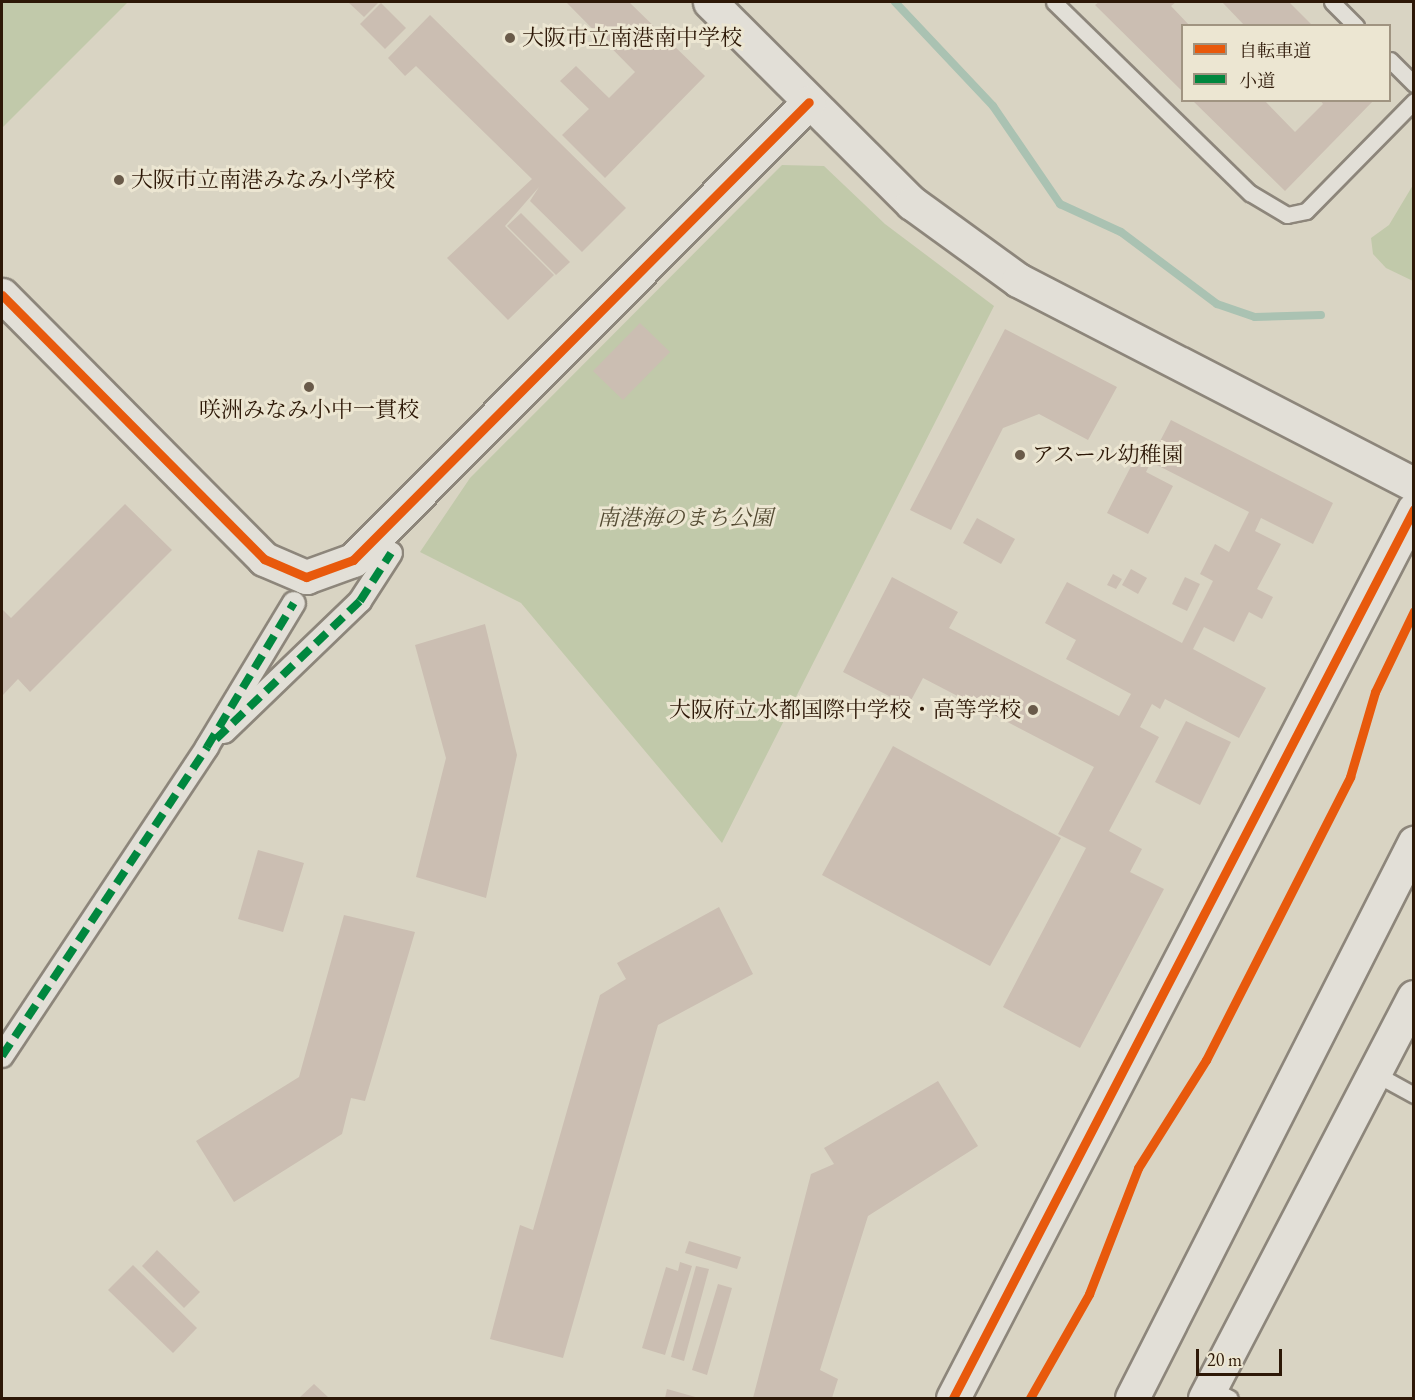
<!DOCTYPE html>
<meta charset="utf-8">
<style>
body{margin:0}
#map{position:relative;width:1415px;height:1400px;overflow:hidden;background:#d9d4c3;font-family:"EB Garamond","Noto Serif JP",serif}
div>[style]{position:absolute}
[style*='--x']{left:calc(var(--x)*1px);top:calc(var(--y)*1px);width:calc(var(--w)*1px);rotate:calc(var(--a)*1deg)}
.green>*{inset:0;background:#c1c9aa}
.stream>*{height:8px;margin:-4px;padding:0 4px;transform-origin:4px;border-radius:4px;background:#aac2b2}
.building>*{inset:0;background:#cbbeb2}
.roads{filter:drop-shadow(2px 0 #8d867b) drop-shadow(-2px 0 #8d867b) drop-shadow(0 2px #8d867b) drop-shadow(0 -2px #8d867b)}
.service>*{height:15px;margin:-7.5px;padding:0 7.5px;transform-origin:7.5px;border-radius:7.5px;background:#e2dfd7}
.pedestrian>*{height:22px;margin:-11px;padding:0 11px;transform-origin:11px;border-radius:11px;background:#e2dfd7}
.tertiary>*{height:33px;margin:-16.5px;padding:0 16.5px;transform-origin:16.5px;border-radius:16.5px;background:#e2dfd7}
.quiet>*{height:8px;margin-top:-4px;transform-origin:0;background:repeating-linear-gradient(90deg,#00873e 0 15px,transparent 0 23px)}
.cycleway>*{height:9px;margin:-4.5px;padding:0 4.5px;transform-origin:4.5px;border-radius:4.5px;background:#e8590c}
.dots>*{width:16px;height:16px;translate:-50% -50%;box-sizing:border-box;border:3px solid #ece6d2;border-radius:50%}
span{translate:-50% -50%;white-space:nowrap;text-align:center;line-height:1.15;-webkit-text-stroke:6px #ece6d2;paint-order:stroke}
.poi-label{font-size:22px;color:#2d1807}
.left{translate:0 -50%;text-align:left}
.right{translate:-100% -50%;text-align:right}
.park-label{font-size:22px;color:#534a32;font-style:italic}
.frame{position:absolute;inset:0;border:3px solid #2d1807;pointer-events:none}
.legend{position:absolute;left:1181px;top:24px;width:210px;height:78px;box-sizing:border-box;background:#ece6d2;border:2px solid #a09481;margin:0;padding:8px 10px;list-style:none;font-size:18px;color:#2d1807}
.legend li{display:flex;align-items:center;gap:12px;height:30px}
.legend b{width:30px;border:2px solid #a09481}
.scale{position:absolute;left:1196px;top:1349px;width:86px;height:27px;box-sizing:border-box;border:3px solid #2d1807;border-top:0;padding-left:8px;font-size:18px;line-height:21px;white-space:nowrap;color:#2d1807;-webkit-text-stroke:4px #ece6d2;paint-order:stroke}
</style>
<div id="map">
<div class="green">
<i style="clip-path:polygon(2px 2px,128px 2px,2px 128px)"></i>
<i style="clip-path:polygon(782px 165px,824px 166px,885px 224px,994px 306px,722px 843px,521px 603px,420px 552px,470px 478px)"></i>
<i style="clip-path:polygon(1413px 185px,1413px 281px,1386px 268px,1373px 254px,1371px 238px,1389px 225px)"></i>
</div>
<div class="stream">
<i style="--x:895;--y:2;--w:143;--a:46.7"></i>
<i style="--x:993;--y:106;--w:119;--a:55.6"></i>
<i style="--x:1060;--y:204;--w:67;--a:24.7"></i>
<i style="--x:1121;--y:232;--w:120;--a:36.9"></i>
<i style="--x:1217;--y:304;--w:40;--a:18.9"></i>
<i style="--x:1255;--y:317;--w:66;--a:-1.7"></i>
</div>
<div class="building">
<i style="clip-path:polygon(348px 2px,379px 2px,364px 17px)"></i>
<i style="clip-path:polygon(566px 2px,629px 2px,705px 76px,605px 178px,562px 135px,589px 109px,560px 81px,576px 66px,609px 98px,635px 72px)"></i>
<i style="clip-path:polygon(1099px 2px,1176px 2px,1171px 6px,1190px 26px,1182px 26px,1182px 91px,1095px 5px)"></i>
<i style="clip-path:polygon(1222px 2px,1289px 2px,1313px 26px,1245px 26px)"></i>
<i style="clip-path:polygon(381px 3px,406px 28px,385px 49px,360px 24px)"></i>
<i style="clip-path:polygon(430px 15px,626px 208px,582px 252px,530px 201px,539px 187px,505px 226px,554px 275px,508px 320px,447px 258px,532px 179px,416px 66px,405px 76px,388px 58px)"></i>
<i style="clip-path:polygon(1192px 100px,1264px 100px,1295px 132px,1323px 104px,1320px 100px,1374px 100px,1285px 191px)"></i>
<i style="clip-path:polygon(521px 213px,570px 262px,556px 275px,507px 226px)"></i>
<i style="clip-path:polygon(640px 323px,670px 352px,623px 400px,593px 371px)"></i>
<i style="clip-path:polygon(1005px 329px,1117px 387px,1088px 440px,1039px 414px,1003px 428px,951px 530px,910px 510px)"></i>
<i style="clip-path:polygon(1171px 420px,1333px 503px,1313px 544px,1261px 518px,1255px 531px,1281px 544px,1257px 589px,1273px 597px,1262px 619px,1249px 612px,1234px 642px,1204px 627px,1193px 649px,1266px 688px,1239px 738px,1165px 699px,1160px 709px,1152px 704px,1140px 727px,1159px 737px,1109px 831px,1142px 849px,1130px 872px,1164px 889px,1080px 1048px,1003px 1007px,1086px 848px,1058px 834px,1094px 767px,923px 678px,908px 706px,843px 672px,892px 577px,958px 612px,949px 628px,1119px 716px,1131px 694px,1066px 659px,1076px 640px,1045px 623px,1067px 582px,1182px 643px,1213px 581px,1200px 574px,1215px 544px,1229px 552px,1249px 512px,1151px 462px,1146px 472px,1173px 486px,1148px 534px,1107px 513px,1143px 443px,1156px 449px)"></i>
<i style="clip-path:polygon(125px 504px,172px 550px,30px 692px,18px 679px,2px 696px,2px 609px,11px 618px)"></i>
<i style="clip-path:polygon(977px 518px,1015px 539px,1001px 564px,963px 543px)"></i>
<i style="clip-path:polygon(1131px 569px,1147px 578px,1138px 594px,1122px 585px)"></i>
<i style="clip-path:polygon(1113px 574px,1122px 579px,1116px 589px,1107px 585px)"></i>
<i style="clip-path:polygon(1185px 577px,1200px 584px,1187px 611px,1172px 604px)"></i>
<i style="clip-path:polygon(485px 624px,517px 755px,486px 898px,416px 877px,446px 758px,415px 645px)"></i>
<i style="clip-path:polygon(1186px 721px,1231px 742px,1200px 805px,1155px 782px)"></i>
<i style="clip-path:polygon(893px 746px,1061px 838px,990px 966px,822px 875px)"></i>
<i style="clip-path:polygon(258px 850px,304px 863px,283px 932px,238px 919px)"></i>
<i style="clip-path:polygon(719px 907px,753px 974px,658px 1025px,563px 1358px,490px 1339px,520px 1225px,533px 1230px,600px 995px,626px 979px,617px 963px)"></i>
<i style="clip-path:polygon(344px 915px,415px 932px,365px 1101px,351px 1098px,342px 1134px,234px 1202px,196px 1141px,299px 1077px)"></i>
<i style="clip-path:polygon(938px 1081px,978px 1146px,868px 1216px,820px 1370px,838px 1379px,832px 1398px,753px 1398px,811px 1174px,834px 1164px,824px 1148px)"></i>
<i style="clip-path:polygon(689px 1241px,741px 1257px,737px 1269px,685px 1253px)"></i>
<i style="clip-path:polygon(157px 1250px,200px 1292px,184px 1308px,142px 1266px)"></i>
<i style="clip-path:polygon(680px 1262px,692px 1266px,665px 1355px,642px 1348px,666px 1267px,678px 1271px)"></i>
<i style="clip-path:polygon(133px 1265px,197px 1328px,173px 1353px,108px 1290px)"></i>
<i style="clip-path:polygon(696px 1266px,709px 1269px,684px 1361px,671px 1357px)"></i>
<i style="clip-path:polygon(718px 1284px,732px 1288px,707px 1375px,692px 1370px)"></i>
<i style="clip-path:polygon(314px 1384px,329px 1398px,299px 1398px)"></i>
<i style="clip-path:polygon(667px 1389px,699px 1398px,665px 1398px)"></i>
</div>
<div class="roads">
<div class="service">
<i style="--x:1054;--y:2;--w:274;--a:44.3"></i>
<i style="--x:1250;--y:193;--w:43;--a:30.7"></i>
<i style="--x:1287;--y:215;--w:19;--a:-12"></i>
<i style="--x:1306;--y:211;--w:154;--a:-45.5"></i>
<i style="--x:1332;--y:2;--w:34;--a:45"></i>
<i style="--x:1390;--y:60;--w:34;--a:45"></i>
<i style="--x:1374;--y:1073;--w:46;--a:28.8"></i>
<i style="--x:1210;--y:1388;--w:22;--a:27"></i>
</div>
<div class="pedestrian">
<i style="--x:224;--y:732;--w:189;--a:-43.9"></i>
<i style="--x:360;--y:601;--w:57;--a:-57.1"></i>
<i style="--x:2;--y:1056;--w:371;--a:-56.4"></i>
<i style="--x:207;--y:747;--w:168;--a:-58.9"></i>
</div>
<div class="tertiary">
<i style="--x:710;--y:2;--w:285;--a:44.9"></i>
<i style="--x:912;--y:203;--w:131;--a:36"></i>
<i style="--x:1018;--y:280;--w:445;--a:27.3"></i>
<i style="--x:2;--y:295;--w:372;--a:45.2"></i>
<i style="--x:264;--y:559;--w:46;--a:23.2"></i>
<i style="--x:306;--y:577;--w:50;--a:-19.9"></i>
<i style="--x:353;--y:560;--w:646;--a:-45.13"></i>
<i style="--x:953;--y:1398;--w:1001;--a:-62.59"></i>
<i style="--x:1132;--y:1398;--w:623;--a:-63.06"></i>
<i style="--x:1205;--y:1398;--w:452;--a:-62.5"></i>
</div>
</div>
<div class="quiet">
<i style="--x:216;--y:739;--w:199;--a:-43.8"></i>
<i style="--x:360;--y:601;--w:57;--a:-57.1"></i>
<i style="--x:2;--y:1056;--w:371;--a:-56.4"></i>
<i style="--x:207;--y:747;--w:168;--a:-58.9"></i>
</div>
<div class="cycleway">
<i style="--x:2;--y:295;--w:372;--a:45.2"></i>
<i style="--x:264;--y:559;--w:46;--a:23.2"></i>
<i style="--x:306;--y:577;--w:50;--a:-19.9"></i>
<i style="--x:353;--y:560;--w:646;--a:-45.13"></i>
<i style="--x:953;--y:1398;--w:1001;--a:-62.59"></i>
<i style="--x:1030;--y:1398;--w:120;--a:-60.4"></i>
<i style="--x:1089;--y:1294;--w:135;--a:-68.7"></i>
<i style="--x:1138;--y:1168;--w:128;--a:-57.8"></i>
<i style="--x:1206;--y:1060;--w:318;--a:-63"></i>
<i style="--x:1350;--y:777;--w:89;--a:-73.6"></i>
<i style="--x:1375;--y:692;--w:90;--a:-64.3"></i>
</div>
<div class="dots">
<i style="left:510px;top:38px;background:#695a49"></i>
<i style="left:119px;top:180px;background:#695a49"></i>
<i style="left:309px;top:387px;background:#695a49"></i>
<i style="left:1020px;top:455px;background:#695a49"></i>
<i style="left:1033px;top:710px;background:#695a49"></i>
</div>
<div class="poi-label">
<span class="left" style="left:522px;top:38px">大阪市立南港南中学校</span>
<span class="left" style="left:131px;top:180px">大阪市立南港みなみ小学校</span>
<span style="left:309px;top:410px">咲洲みなみ小中一貫校</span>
<span class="left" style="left:1032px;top:455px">アスール幼稚園</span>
<span class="right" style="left:1021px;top:710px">大阪府立水都国際中学校・高等学校</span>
</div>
<div class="park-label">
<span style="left:685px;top:518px">南港海のまち公園</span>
</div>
<div class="frame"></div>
<ul class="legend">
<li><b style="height:8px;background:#e8590c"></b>自転車道</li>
<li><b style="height:8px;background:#00873e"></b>小道</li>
</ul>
<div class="scale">20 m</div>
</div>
